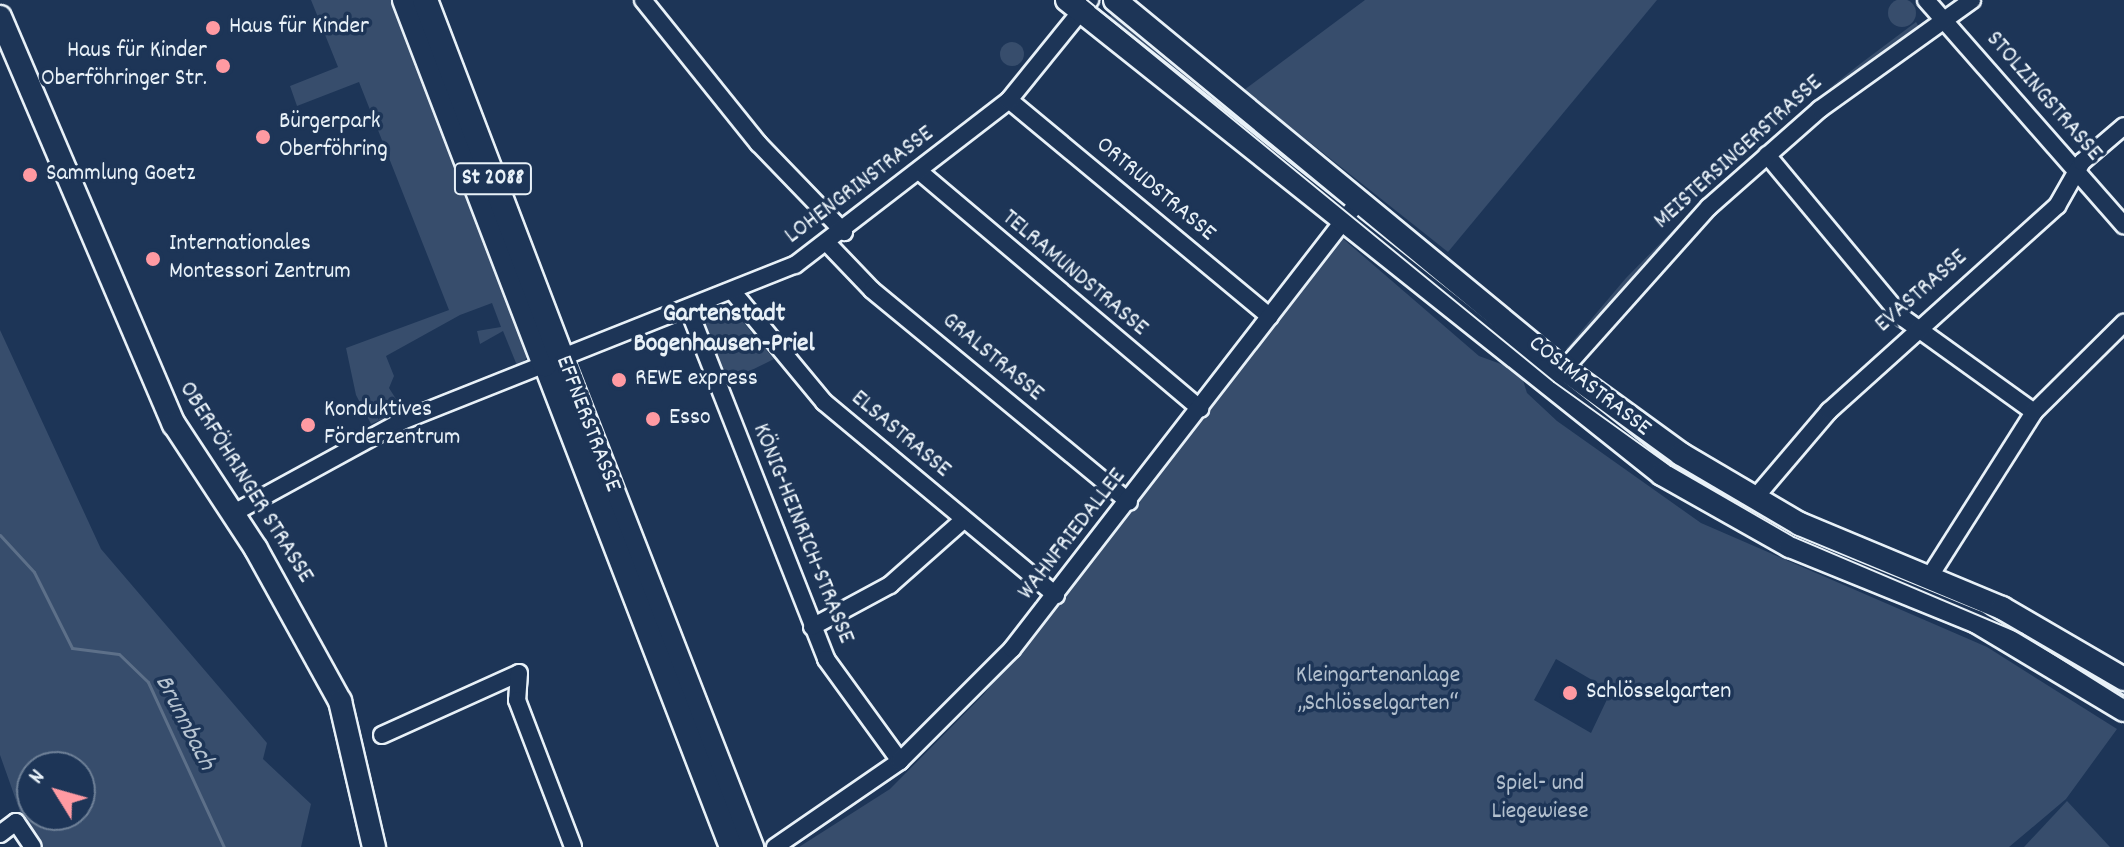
<!DOCTYPE html>
<meta charset="utf-8">
<style>
body{margin:0}
#map{position:relative;width:2124px;height:847px;overflow:hidden;background:#1d3557;font-family:Dekko,sans-serif}
div>[style]{position:absolute}
[style*='--x']{left:calc(var(--x)*1px);top:calc(var(--y)*1px);width:calc(var(--w)*1px);rotate:calc(var(--a)*1deg)}
.green>*{inset:0;background:#374d6c}
.round{border-radius:50%}
.stream>*{height:3px;margin:-1.5px;padding:0 1.5px;transform-origin:1.5px;border-radius:1.5px;background:#5d7089}
.roads{filter:drop-shadow(2px 0 #e8f1f8) drop-shadow(-2px 0 #e8f1f8) drop-shadow(0 2px #e8f1f8) drop-shadow(0 -2px #e8f1f8)}
.minor>*{height:16px;margin:-8px;padding:0 8px;transform-origin:8px;border-radius:8px;background:#1d3557}
.major>*{height:22px;margin:-11px;padding:0 11px;transform-origin:11px;border-radius:11px;background:#1d3557}
.highway>*{height:24px;margin:-12px;padding:0 12px;transform-origin:12px;border-radius:12px;background:#1d3557}
.tram>*{height:2px;margin:-1px;padding:0 1px;transform-origin:1px;border-radius:1px;background:#e8f1f8}
.dots>*{width:22px;height:22px;translate:-50% -50%;box-sizing:border-box;border:4px solid #1d3557;border-radius:50%}
span{translate:-50% -50%;white-space:nowrap;text-align:center;line-height:1.15;-webkit-text-stroke:7px #1d3557;paint-order:stroke}
.shield-label span{padding:2px 6px;background:#1d3557;border:2px solid;border-radius:6px;-webkit-text-stroke-width:0}
.shield-label{font-size:22px;color:#e8f1f8;font-weight:700}
.poi-label{font-size:24px;color:#e8f1f8}
.left{translate:0 -50%;text-align:left}
.right{translate:-100% -50%;text-align:right}
.street-label{font-size:24px;color:#e8f1f8}
.park-label{font-size:24px;color:#b3c0ce}
.neighbourhood-label{font-size:26px;color:#e8f1f8;font-weight:700}
.water-label{font-size:26px;color:#b7c4d1;font-style:italic}
.north{position:absolute;left:16px;top:751px;width:80px;height:80px;box-sizing:border-box;background:#1d3557;border:2px solid #6e8097;border-radius:50%;rotate:307deg;font-size:22px;font-weight:700;line-height:32px;text-align:center;color:#e8f1f8}
.north::after{content:'';display:block;margin:auto;width:28px;height:36px;background:#ff9aa2;clip-path:polygon(50% 0,100% 100%,50% 72%,0 100%)}
</style>
<div id="map">
<div class="green">
<i class="round" style="left:1888px;top:-1px;width:28px;height:28px"></i>
<i style="clip-path:polygon(311px 0,394px 0,530px 354px,518px 368px,503px 331px,480px 344px,477px 331px,501px 327px,492px 303px,460px 315px,386px 356px,394px 376px,389px 388px,403px 410px,371px 424px,356px 395px,346px 348px,449px 310px,359px 82px,297px 106px,290px 86px,338px 67px)"></i>
<i style="clip-path:polygon(1365px 0,1657px 0,1448px 252px,1244px 90px)"></i>
<i style="clip-path:polygon(1116px 9px,1333px 187px,1323px 200px,1106px 22px)"></i>
<i style="clip-path:polygon(1916px 22px,1919px 27px,1827px 90px,1860px 64px)"></i>
<i class="round" style="left:1000px;top:42px;width:24px;height:24px"></i>
<i style="clip-path:polygon(1700px 203px,1571px 353px,1566px 349px,1626px 278px)"></i>
<i style="clip-path:polygon(evenodd,1341px 237px,1479px 356px,1520px 371px,1527px 393px,1557px 421px,1701px 523px,1987px 647px,2117px 729px,2066px 799px,2009px 847px,799px 847px,890px 789px,984px 694px,1341px 237px,1556px 659px,1611px 691px,1591px 733px,1534px 700px,1556px 659px)"></i>
<i style="clip-path:polygon(727px 303px,774px 359px,725px 383px,701px 321px,705px 312px)"></i>
<i style="clip-path:polygon(evenodd,0 330px,101px 549px,267px 743px,263px 759px,311px 804px,301px 847px,40px 847px,23px 820px,0 755px,0 330px,32px 767px,80px 767px,80px 815px,32px 815px,32px 767px)"></i>
<i style="clip-path:polygon(1923px 576px,2124px 684px,2124px 705px,1917px 592px)"></i>
<i style="clip-path:polygon(2067px 801px,2110px 847px,2024px 847px)"></i>
</div>
<div class="stream">
<i style="--x:0;--y:535;--w:50;--a:47.4"></i>
<i style="--x:34;--y:572;--w:85;--a:63.4"></i>
<i style="--x:72;--y:648;--w:47;--a:7.3"></i>
<i style="--x:119;--y:654;--w:40;--a:44"></i>
<i style="--x:148;--y:682;--w:182;--a:65.3"></i>
</div>
<div class="roads">
<div class="minor">
<i style="--x:643;--y:0;--w:184;--a:51.2"></i>
<i style="--x:758;--y:143;--w:124;--a:46"></i>
<i style="--x:1926;--y:0;--w:300;--a:48.7"></i>
<i style="--x:1009;--y:100;--w:339;--a:39.7"></i>
<i style="--x:1767;--y:155;--w:212;--a:50.2"></i>
<i style="--x:1903;--y:318;--w:161;--a:35.7"></i>
<i style="--x:920;--y:172;--w:367;--a:40.2"></i>
<i style="--x:829;--y:245;--w:62;--a:46.3"></i>
<i style="--x:872;--y:290;--w:333;--a:39.5"></i>
<i style="--x:733;--y:292;--w:143;--a:50.4"></i>
<i style="--x:824;--y:402;--w:302;--a:39.8"></i>
<i style="--x:688;--y:308;--w:377;--a:68.5"></i>
<i style="--x:826;--y:659;--w:126;--a:54"></i>
<i style="--x:1564;--y:369;--w:217;--a:-48.2"></i>
<i style="--x:1709;--y:207;--w:148;--a:-41.4"></i>
<i style="--x:1820;--y:109;--w:187;--a:-35.6"></i>
<i style="--x:1754;--y:499;--w:116;--a:-49.6"></i>
<i style="--x:1829;--y:411;--w:307;--a:-42"></i>
<i style="--x:2057;--y:206;--w:51;--a:-60.4"></i>
<i style="--x:2082;--y:162;--w:55;--a:-40.6"></i>
<i style="--x:232;--y:514;--w:194;--a:-28.7"></i>
<i style="--x:402;--y:421;--w:423;--a:-21.7"></i>
<i style="--x:795;--y:265;--w:270;--a:-37.6"></i>
<i style="--x:1009;--y:100;--w:129;--a:-51"></i>
<i style="--x:1930;--y:576;--w:194;--a:-57.6"></i>
<i style="--x:2034;--y:412;--w:127;--a:-44.7"></i>
<i style="--x:812;--y:627;--w:89;--a:-28.3"></i>
<i style="--x:890;--y:585;--w:96;--a:-41.6"></i>
<i style="--x:382;--y:735;--w:150;--a:-24.3"></i>
<i style="--x:519;--y:673;--w:27;--a:94"></i>
<i style="--x:517;--y:700;--w:157;--a:69.1"></i>
<i style="--x:0;--y:834;--w:20;--a:-37"></i>
<i style="--x:16;--y:822;--w:30;--a:56"></i>
<i style="--x:775;--y:847;--w:152;--a:-34.5"></i>
<i style="--x:900;--y:761;--w:158;--a:-45"></i>
<i style="--x:1012;--y:649;--w:565;--a:-52.26"></i>
</div>
<div class="major">
<i style="--x:1067;--y:0;--w:761;--a:38.54"></i>
<i style="--x:1662;--y:474;--w:147;--a:29.4"></i>
<i style="--x:1790;--y:546;--w:202;--a:22.1"></i>
<i style="--x:1977;--y:622;--w:171;--a:30.9"></i>
<i style="--x:1115;--y:0;--w:563;--a:39.52"></i>
<i style="--x:1549;--y:358;--w:163;--a:36"></i>
<i style="--x:1681;--y:454;--w:138;--a:30.5"></i>
<i style="--x:1800;--y:524;--w:219;--a:22.6"></i>
<i style="--x:2002;--y:608;--w:141;--a:30.2"></i>
<i style="--x:0;--y:17;--w:443;--a:66.9"></i>
<i style="--x:174;--y:424;--w:149;--a:56.7"></i>
<i style="--x:256;--y:549;--w:174;--a:61.1"></i>
<i style="--x:340;--y:701;--w:150;--a:76.9"></i>
<i style="--x:561;--y:357;--w:526;--a:68.7"></i>
<i style="--x:545;--y:364;--w:518;--a:68.94"></i>
</div>
<div class="highway">
<i style="--x:405;--y:0;--w:390;--a:69"></i>
<i style="--x:425;--y:0;--w:382;--a:69.1"></i>
</div>
</div>
<div class="tram">
<i style="--x:1087;--y:0;--w:603;--a:39.28"></i>
<i style="--x:1554;--y:382;--w:144;--a:35.7"></i>
<i style="--x:1671;--y:466;--w:142;--a:30"></i>
<i style="--x:1794;--y:537;--w:248;--a:23"></i>
<i style="--x:2022;--y:634;--w:120;--a:32.1"></i>
</div>
<div class="dots">
<i style="left:213px;top:28px;background:#ff9aa2"></i>
<i style="left:223px;top:66px;background:#ff9aa2"></i>
<i style="left:263px;top:137px;background:#ff9aa2"></i>
<i style="left:30px;top:175px;background:#ff9aa2"></i>
<i style="left:153px;top:259px;background:#ff9aa2"></i>
<i style="left:619px;top:380px;background:#ff9aa2"></i>
<i style="left:653px;top:419px;background:#ff9aa2"></i>
<i style="left:308px;top:425px;background:#ff9aa2"></i>
<i style="left:1570px;top:693px;background:#ff9aa2"></i>
</div>
<div class="shield-label">
<span style="left:493px;top:179px">St 2088</span>
</div>
<div class="poi-label">
<span class="left" style="left:229px;top:28px">Haus für Kinder</span>
<span class="right" style="left:207px;top:66px">Haus für Kinder<br>Oberföhringer Str.</span>
<span class="left" style="left:279px;top:137px">Bürgerpark<br>Oberföhring</span>
<span class="left" style="left:46px;top:175px">Sammlung Goetz</span>
<span class="left" style="left:169px;top:259px">Internationales<br>Montessori Zentrum</span>
<span class="left" style="left:635px;top:380px">REWE express</span>
<span class="left" style="left:324px;top:425px">Konduktives<br>Förderzentrum</span>
<span class="left" style="left:669px;top:419px">Esso</span>
<span class="left" style="left:1586px;top:693px">Schlösselgarten</span>
</div>
<div class="street-label">
<span style="left:2043px;top:97px;rotate:49deg">STOLZINGSTRASSE</span>
<span style="left:1739px;top:153px;rotate:-42deg">MEISTERSINGERSTRASSE</span>
<span style="left:860px;top:186px;rotate:-37deg">LOHENGRINSTRASSE</span>
<span style="left:1155px;top:190px;rotate:40deg">ORTRUDSTRASSE</span>
<span style="left:1074px;top:274px;rotate:40deg">TELRAMUNDSTRASSE</span>
<span style="left:1922px;top:292px;rotate:-41deg">EVASTRASSE</span>
<span style="left:992px;top:358px;rotate:40deg">GRALSTRASSE</span>
<span style="left:1589px;top:387px;rotate:38deg">COSIMASTRASSE</span>
<span style="left:587px;top:424px;rotate:69deg">EFFNERSTRASSE</span>
<span style="left:900px;top:435px;rotate:40deg">ELSASTRASSE</span>
<span style="left:245px;top:483px;rotate:58deg">OBERFÖHRINGER STRASSE</span>
<span style="left:802px;top:534px;rotate:68deg">KÖNIG-HEINRICH-STRASSE</span>
<span style="left:1073px;top:535px;rotate:-52deg">WAHNFRIEDALLEE</span>
</div>
<div class="park-label">
<span style="left:1378px;top:691px">Kleingartenanlage<br>„Schlösselgarten“</span>
<span style="left:1540px;top:799px">Spiel- und<br>Liegewiese</span>
</div>
<div class="neighbourhood-label">
<span style="left:724px;top:330px">Gartenstadt<br>Bogenhausen-Priel</span>
</div>
<div class="water-label">
<span style="left:184px;top:723px;rotate:63deg">Brunnbach</span>
</div>
<div class="north">N</div>
</div>
